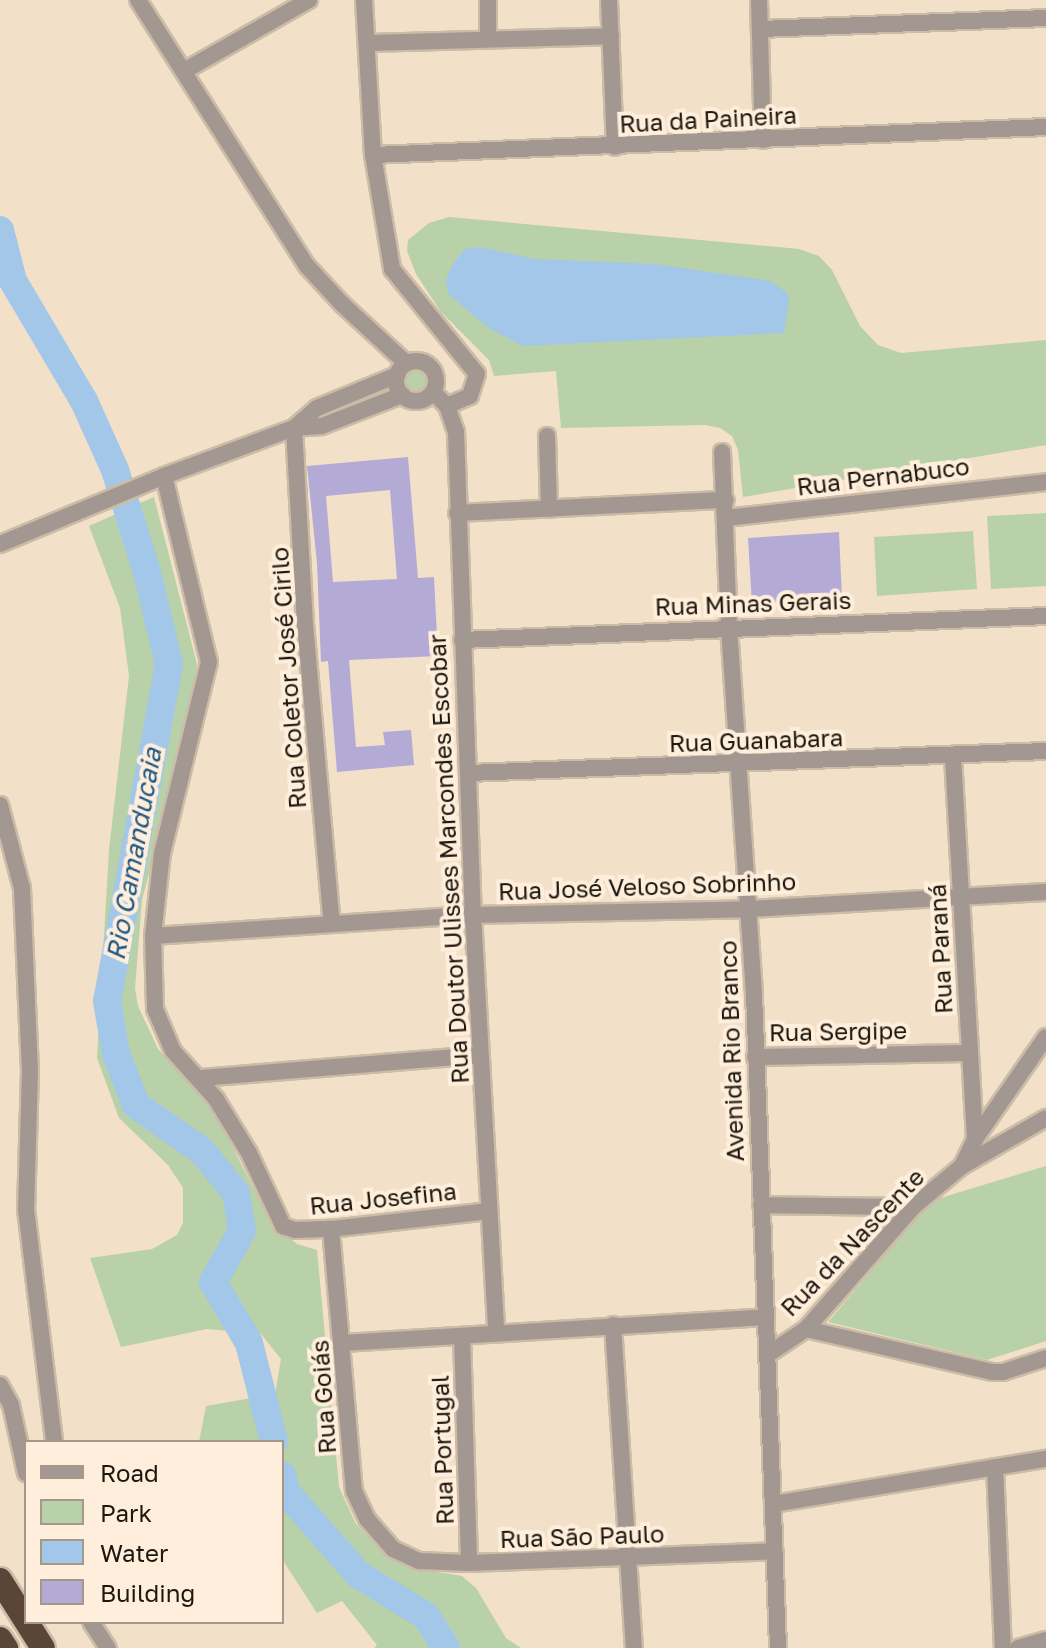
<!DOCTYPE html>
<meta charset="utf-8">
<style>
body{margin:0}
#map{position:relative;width:1046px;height:1648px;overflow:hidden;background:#f3e0c8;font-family:"Golos Text",sans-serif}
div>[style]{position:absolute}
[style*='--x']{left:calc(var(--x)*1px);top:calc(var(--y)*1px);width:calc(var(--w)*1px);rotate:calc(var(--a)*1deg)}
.green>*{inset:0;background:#b9d1a9}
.round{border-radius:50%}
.water>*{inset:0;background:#a2c7e9}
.river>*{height:28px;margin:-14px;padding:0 14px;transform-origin:14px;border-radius:14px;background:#a2c7e9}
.building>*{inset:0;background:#b3aad6}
.roads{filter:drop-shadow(2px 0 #ccbca7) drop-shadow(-2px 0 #ccbca7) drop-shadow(0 2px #ccbca7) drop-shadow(0 -2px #ccbca7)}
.minor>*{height:16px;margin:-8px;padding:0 8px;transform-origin:8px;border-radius:8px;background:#a39891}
.minor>.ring{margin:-8px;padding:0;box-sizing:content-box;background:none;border:16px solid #a39891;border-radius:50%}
.highway>*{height:24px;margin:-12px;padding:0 12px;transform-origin:12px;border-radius:12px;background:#5a4536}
span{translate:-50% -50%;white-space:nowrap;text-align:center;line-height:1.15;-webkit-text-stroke:8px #feeedb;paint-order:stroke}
.street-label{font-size:24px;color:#1d170e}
.water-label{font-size:26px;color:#205884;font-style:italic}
.legend{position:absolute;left:24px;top:1440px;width:260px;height:184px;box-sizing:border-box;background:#feeedb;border:2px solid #a49889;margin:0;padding:10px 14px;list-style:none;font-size:24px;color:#1d170e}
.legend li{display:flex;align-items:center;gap:16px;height:40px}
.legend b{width:40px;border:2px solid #a49889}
</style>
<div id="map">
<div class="green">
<i style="clip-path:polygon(449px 217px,799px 249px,819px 256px,832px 270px,860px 326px,878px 345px,901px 353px,1046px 340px,1046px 445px,743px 497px,738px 450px,732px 436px,720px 428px,705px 425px,561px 428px,556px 371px,494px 376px,489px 360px,441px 312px,416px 274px,407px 251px,408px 240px,429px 223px)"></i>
<i class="round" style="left:403px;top:366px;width:28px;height:28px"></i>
<i style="clip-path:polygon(387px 384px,390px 394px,314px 421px,312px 414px)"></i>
<i style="clip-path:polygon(154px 497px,197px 664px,192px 711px,142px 900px,135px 989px,138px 1006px,158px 1049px,213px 1108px,271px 1223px,297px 1244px,317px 1250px,339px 1487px,356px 1524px,383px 1552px,406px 1567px,462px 1576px,476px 1588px,506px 1638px,521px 1648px,374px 1648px,377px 1645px,342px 1601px,317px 1613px,282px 1559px,282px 1442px,199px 1442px,206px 1406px,275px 1394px,281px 1359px,261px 1334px,207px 1329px,121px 1347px,90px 1258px,152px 1249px,177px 1235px,183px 1223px,183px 1188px,168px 1165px,119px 1118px,97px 1058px,109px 850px,129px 676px,120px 608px,89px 526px)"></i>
<i style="clip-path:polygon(1046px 513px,1046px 586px,991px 589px,987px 516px)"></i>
<i style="clip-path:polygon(973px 531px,977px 589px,877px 596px,874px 537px)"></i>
<i style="clip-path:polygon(1046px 1166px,1046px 1341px,987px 1360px,828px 1322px,919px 1214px,940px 1198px)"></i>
</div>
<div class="water">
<i style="clip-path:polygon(479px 247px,535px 259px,655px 264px,770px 281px,786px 292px,789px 299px,784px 333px,522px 346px,489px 328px,448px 294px,446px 280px,453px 264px,465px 249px)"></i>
</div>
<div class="river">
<i style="--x:0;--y:230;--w:53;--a:75.7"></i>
<i style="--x:13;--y:281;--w:139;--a:59.4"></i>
<i style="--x:84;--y:401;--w:76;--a:65.8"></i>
<i style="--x:115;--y:470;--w:107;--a:72.6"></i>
<i style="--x:147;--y:572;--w:95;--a:76.6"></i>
<i style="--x:169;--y:664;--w:343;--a:100.4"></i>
<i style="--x:107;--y:1001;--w:54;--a:80.4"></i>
<i style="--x:116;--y:1054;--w:55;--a:68.6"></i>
<i style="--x:136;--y:1105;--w:80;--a:34.9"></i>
<i style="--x:202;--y:1151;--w:54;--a:51"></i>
<i style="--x:236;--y:1193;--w:38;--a:81"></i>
<i style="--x:242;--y:1231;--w:59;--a:119.6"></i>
<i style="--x:213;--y:1282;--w:71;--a:59.5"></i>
<i style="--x:249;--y:1343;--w:102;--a:75.8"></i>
<i style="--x:282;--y:1475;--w:17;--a:77"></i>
<i style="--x:286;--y:1492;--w:111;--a:48.7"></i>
<i style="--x:359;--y:1575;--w:79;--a:31.5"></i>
<i style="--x:426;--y:1616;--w:38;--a:58"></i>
</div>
<div class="building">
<i style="clip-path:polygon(evenodd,408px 457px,418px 578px,434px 577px,438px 656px,349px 660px,356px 747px,385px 745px,383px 732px,411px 730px,414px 765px,337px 772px,328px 661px,321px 662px,317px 563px,307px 466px,408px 457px,390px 490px,397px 579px,333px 582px,326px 496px,390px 490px)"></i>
<i style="clip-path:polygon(839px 532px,842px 599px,752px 604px,748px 538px)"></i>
</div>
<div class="roads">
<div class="minor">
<i style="--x:138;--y:0;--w:315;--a:57.6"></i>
<i style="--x:307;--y:266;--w:52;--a:47.4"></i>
<i style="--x:342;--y:304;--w:87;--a:42.7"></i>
<i style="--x:364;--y:0;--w:155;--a:86.7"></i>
<i style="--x:373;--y:155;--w:116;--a:80.5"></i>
<i style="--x:392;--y:269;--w:135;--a:51"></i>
<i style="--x:477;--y:374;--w:23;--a:108"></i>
<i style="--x:470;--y:396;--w:25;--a:157"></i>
<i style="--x:488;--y:0;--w:39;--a:90"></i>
<i style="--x:609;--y:0;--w:147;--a:87.7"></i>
<i style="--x:759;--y:0;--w:140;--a:88.4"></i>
<i style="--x:760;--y:29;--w:286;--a:-2.2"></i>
<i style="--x:367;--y:43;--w:244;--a:-1.6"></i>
<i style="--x:184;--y:71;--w:144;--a:-29.6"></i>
<i style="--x:373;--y:155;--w:674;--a:-2.38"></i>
<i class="ring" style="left:396px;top:361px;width:24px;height:24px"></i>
<i style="--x:433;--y:392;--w:20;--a:45"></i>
<i style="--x:447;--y:406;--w:28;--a:71"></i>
<i style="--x:456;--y:432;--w:483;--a:88"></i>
<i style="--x:473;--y:915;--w:417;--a:86.8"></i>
<i style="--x:294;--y:428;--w:196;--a:86.8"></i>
<i style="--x:305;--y:624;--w:301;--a:84.9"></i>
<i style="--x:294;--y:428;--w:28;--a:-4"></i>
<i style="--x:322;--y:426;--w:86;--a:-21.2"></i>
<i style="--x:547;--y:436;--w:73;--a:88.4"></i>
<i style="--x:722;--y:452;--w:175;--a:87.7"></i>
<i style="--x:729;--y:627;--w:367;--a:86.1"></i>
<i style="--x:754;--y:993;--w:655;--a:87.9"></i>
<i style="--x:164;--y:476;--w:191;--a:76.4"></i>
<i style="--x:209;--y:662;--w:197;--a:103.8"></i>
<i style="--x:162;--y:853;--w:83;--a:96.2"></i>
<i style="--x:153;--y:936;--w:73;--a:88.4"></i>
<i style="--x:155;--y:1009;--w:46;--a:66.8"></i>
<i style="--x:173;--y:1051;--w:64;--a:48.1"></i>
<i style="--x:216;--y:1099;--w:63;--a:58.6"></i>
<i style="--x:249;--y:1153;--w:81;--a:65"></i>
<i style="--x:283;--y:1226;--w:13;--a:18"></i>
<i style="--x:295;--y:1230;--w:36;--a:-2"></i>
<i style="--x:331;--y:1229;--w:158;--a:-6.5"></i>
<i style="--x:457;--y:513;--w:269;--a:-2.8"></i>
<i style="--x:726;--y:518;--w:322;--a:-6.4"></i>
<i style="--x:0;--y:544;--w:178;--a:-22.5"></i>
<i style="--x:164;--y:476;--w:139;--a:-20.3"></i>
<i style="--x:294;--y:428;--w:30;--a:-41"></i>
<i style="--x:317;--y:408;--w:87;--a:-22.4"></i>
<i style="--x:462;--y:640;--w:584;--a:-2.35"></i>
<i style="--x:953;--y:757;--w:383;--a:86.7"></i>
<i style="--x:468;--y:773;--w:578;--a:-2.18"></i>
<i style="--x:0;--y:805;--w:86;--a:75.2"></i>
<i style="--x:22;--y:888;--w:182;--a:87.5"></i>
<i style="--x:30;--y:1070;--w:139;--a:91.6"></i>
<i style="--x:26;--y:1209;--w:235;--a:83.1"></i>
<i style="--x:153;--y:936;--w:321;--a:-3.8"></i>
<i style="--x:473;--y:915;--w:276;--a:-1.2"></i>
<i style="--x:749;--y:909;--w:297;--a:-3.3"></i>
<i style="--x:755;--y:1057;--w:215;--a:-1.1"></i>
<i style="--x:200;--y:1078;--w:281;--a:-4.7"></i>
<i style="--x:962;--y:1166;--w:97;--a:-29.7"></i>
<i style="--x:761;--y:1205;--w:152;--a:0.8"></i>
<i style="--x:331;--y:1229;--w:263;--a:85"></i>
<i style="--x:354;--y:1491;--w:31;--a:65"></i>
<i style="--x:367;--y:1519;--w:40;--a:49"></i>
<i style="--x:393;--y:1549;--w:29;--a:25"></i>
<i style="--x:419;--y:1561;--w:50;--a:2.3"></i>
<i style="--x:469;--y:1563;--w:306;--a:-2.2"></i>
<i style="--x:613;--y:1325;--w:324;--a:86.3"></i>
<i style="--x:806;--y:1329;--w:191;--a:13"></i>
<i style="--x:992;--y:1372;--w:11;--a:0"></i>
<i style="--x:1003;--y:1372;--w:45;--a:-18"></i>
<i style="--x:462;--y:1336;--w:227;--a:88.2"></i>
<i style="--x:343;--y:1343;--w:424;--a:-3.5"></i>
<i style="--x:767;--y:1355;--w:47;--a:-33.7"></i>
<i style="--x:806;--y:1329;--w:162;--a:-48.7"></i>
<i style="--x:913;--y:1207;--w:64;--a:-39.9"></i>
<i style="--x:962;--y:1166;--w:30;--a:-64"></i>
<i style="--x:975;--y:1139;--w:124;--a:-55.2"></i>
<i style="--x:0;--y:1385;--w:23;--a:61"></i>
<i style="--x:11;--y:1405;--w:70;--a:77.6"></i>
<i style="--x:995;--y:1467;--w:181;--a:87.5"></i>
<i style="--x:773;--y:1504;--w:277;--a:-9.4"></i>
<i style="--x:91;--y:1622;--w:31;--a:57"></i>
<i style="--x:1018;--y:1648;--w:29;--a:-16"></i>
</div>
<div class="highway">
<i style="--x:0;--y:1580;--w:80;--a:57.7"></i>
<i style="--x:0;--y:1639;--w:11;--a:56"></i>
</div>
</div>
<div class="street-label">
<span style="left:708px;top:119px;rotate:-3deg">Rua da Paineira</span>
<span style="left:883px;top:476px;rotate:-7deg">Rua Pernabuco</span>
<span style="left:753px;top:603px;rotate:-2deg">Rua Minas Gerais</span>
<span style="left:288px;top:678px;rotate:-94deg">Rua Coletor José Cirilo</span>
<span style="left:756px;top:740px;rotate:-2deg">Rua Guanabara</span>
<span style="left:448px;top:859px;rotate:-93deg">Rua Doutor Ulisses Marcondes Escobar</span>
<span style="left:647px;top:886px;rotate:-2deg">Rua José Veloso Sobrinho</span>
<span style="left:940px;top:949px;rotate:-93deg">Rua Paraná</span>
<span style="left:838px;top:1031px;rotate:-1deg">Rua Sergipe</span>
<span style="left:731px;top:1051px;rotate:-92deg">Avenida Rio Branco</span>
<span style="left:383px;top:1198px;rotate:-6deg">Rua Josefina</span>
<span style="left:852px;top:1242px;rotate:-46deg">Rua da Nascente</span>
<span style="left:323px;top:1397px;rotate:-94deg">Rua Goiás</span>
<span style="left:442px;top:1450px;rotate:-92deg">Rua Portugal</span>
<span style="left:582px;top:1536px;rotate:-2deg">Rua São Paulo</span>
</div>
<div class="water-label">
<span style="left:134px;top:854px;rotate:-80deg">Rio Camanducaia</span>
</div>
<ul class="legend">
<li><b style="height:10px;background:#a39891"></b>Road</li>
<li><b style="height:22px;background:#b9d1a9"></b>Park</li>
<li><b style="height:22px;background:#a2c7e9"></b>Water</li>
<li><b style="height:22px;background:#b3aad6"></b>Building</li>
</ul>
</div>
